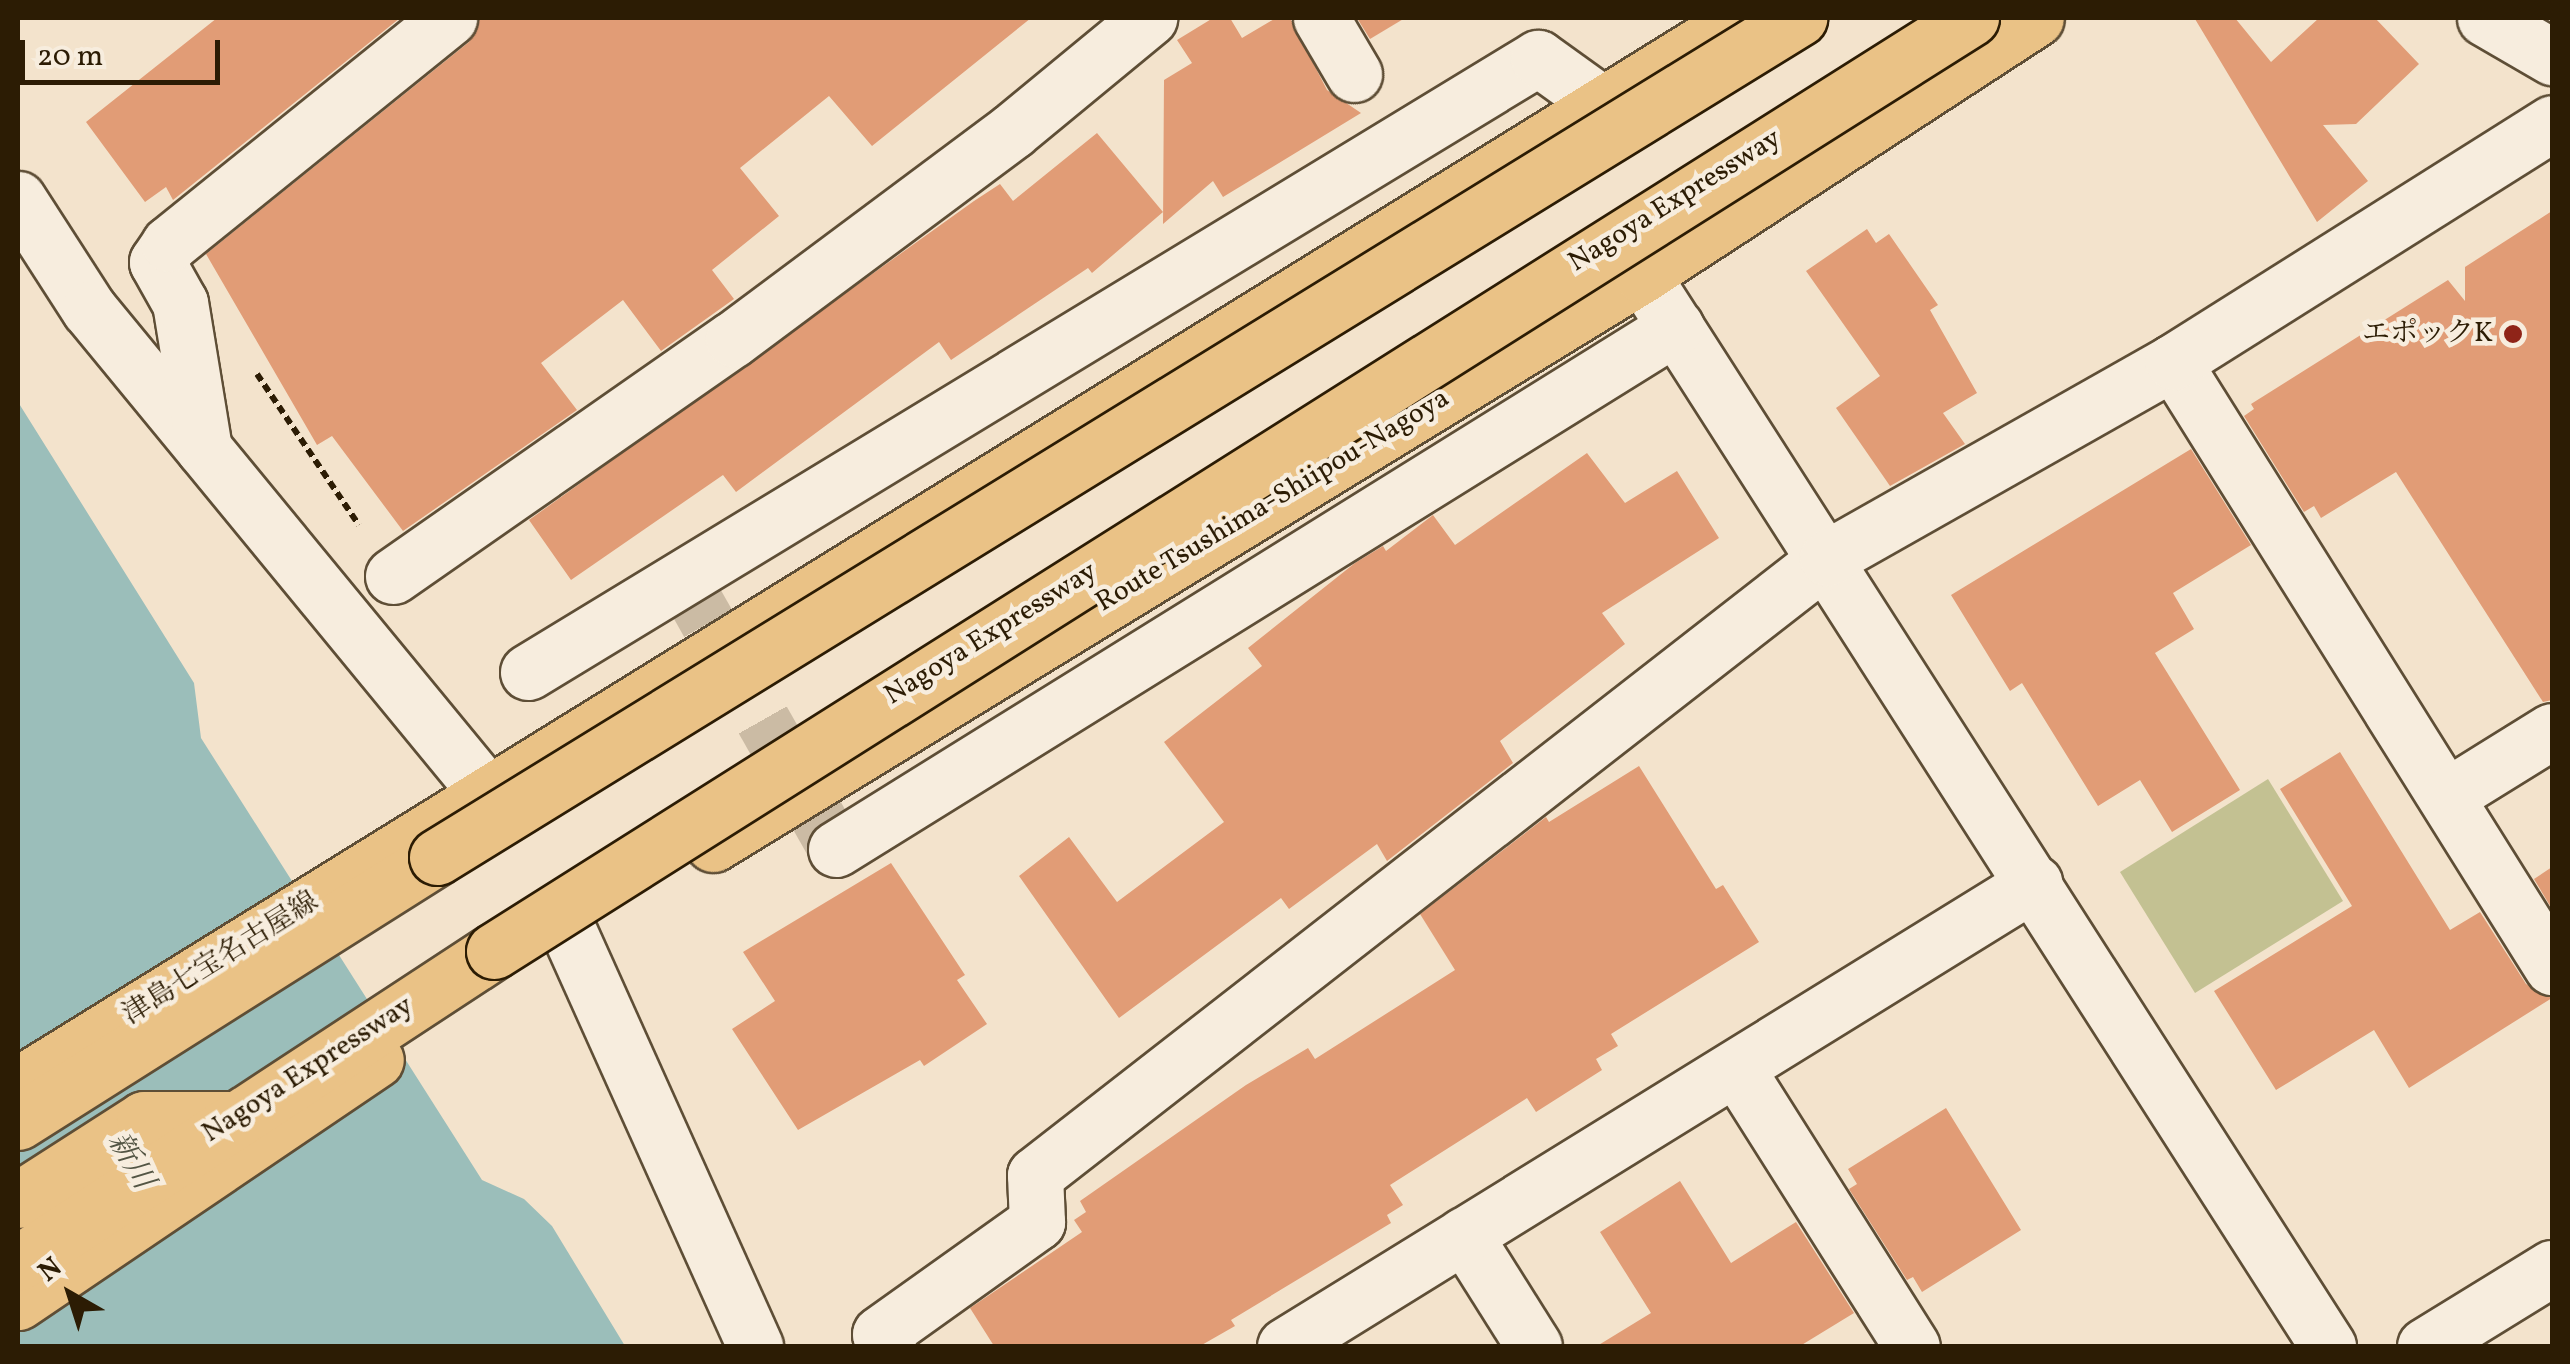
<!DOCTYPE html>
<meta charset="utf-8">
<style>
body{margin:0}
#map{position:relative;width:2570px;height:1364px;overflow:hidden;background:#f3e3cc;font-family:Vollkorn,"Noto Serif JP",serif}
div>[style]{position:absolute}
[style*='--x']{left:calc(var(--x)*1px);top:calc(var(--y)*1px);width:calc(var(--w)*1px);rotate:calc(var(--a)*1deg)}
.green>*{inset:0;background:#c3c192}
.water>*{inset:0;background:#9bbeba}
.building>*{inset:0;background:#e19c76}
.minor-tunnel>*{height:55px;margin-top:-27.5px;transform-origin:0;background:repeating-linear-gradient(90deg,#cbbba4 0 55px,transparent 0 83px)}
.path>*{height:6px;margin-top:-3px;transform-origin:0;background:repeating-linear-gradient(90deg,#2c1c04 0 8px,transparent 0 13px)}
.roads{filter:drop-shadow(2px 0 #5e4e36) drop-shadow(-2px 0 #5e4e36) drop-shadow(0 2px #5e4e36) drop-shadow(0 -2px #5e4e36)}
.minor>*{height:55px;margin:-27.5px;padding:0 27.5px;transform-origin:27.5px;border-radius:27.5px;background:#f7edde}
.major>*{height:55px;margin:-27.5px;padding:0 27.5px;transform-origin:27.5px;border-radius:27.5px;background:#eac286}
.highway>*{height:55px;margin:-27.5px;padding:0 27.5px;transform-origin:27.5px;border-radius:27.5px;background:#eac286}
.bridges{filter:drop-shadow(2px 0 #2c1c04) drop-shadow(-2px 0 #2c1c04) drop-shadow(0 2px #2c1c04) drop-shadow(0 -2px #2c1c04)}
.highway-bridge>*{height:55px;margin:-27.5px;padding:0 27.5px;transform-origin:27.5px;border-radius:27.5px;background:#eac286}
.dots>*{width:28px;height:28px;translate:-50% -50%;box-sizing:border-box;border:5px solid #f7edde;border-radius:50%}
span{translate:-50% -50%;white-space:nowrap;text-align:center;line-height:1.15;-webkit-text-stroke:9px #f7edde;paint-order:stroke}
.street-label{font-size:28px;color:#2c1c04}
.poi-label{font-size:28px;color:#2c1c04}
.right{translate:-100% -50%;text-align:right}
.water-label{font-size:30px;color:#535544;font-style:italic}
.frame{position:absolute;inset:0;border:20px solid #2c1c04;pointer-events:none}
.north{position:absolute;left:20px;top:1244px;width:100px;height:100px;-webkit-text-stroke:8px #f7edde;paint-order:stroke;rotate:321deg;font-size:28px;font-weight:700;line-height:40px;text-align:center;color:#2c1c04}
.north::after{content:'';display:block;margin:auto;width:35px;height:45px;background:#2c1c04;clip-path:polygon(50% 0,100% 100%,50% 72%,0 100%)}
.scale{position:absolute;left:20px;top:40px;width:200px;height:45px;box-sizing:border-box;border:5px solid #2c1c04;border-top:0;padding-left:12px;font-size:30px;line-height:35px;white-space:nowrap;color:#2c1c04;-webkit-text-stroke:8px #f7edde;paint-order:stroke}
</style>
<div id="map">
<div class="green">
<i style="clip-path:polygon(2268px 779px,2343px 901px,2195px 993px,2120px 872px)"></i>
</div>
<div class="water">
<i style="clip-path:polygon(18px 402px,194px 683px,201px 738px,482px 1180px,524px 1199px,552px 1226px,625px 1346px,18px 1346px)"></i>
</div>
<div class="building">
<i style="clip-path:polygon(217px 18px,400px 18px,173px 200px,166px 187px,145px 202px,86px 122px)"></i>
<i style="clip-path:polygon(480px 18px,1031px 18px,872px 146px,829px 96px,740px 168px,779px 216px,712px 270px,734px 299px,661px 351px,623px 300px,541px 363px,577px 410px,403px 531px,332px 436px,317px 445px,206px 254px,469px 42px)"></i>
<i style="clip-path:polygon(1213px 18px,1230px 18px,1242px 38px,1276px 18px,1290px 18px,1327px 90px,1361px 113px,1223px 197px,1213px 181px,1163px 224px,1164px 80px,1192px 63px,1177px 40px)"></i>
<i style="clip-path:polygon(1357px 18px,1405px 18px,1370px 39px)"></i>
<i style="clip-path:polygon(2235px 18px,2271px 62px,2319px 18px,2375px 18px,2419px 64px,2356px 124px,2323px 125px,2368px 181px,2317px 222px,2195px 19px)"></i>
<i style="clip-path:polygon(1097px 133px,1163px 212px,1092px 273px,1088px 268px,951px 360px,939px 342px,736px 492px,723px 475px,571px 580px,529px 520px,974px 201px,1000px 184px,1013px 201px)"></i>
<i style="clip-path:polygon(2552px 211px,2552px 700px,2543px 702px,2396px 472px,2321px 518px,2314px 506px,2304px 512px,2244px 416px,2254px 409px,2251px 404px,2448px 280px,2465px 301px,2465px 267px)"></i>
<i style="clip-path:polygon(1867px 229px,1876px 243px,1889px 234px,1938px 305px,1930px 310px,1977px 393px,1943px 413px,1965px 444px,1890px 486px,1836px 408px,1880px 376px,1806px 271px)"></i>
<i style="clip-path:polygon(2191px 449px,2251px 545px,2173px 593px,2194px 629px,2155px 653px,2240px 790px,2172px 832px,2140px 780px,2098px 806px,2022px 683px,2010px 691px,1951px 595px)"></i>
<i style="clip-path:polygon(1587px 453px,1625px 503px,1677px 471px,1719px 538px,1602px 613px,1625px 644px,1500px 741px,1513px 763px,1387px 861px,1377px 844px,1289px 909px,1281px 898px,1119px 1018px,1019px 876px,1069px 837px,1117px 902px,1224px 822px,1164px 742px,1262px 666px,1248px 648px,1355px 563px,1383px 546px,1386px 551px,1433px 515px,1455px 545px)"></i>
<i style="clip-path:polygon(2340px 752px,2450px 930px,2480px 912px,2526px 984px,2552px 998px,2409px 1088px,2374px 1030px,2276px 1090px,2214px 991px,2352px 906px,2280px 789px)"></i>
<i style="clip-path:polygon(1639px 766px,1716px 889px,1723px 885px,1759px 942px,1611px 1034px,1618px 1046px,1596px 1059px,1602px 1070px,1536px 1112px,1527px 1098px,1390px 1185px,1403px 1205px,1387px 1215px,1391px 1223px,1231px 1320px,1235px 1326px,1200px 1346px,994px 1346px,970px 1308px,1082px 1232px,1074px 1220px,1086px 1212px,1080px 1201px,1246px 1085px,1308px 1048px,1315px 1059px,1455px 970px,1420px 914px,1546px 817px,1549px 822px)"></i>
<i style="clip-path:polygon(891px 863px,965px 975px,957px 980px,987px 1024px,924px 1066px,920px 1060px,798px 1130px,732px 1029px,775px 1001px,743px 952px)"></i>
<i style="clip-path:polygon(2552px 867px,2552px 909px,2534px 879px)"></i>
<i style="clip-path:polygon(1946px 1108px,2021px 1230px,1922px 1292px,1913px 1277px,1907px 1280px,1849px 1189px,1857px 1184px,1848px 1169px)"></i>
<i style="clip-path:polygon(1680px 1181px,1731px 1263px,1796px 1222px,1854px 1313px,1800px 1346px,1597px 1346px,1651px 1313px,1600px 1232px)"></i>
</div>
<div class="minor-tunnel">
<i style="--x:681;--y:575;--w:315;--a:60.5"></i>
</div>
<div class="path">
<i style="--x:257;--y:374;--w:182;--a:56"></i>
</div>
<div class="roads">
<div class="minor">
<i style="--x:1321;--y:18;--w:65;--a:59.5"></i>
<i style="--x:2485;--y:18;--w:78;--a:30.2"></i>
<i style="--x:18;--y:199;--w:131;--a:57.2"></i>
<i style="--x:89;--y:309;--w:625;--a:50.58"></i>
<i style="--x:1642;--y:275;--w:1272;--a:57.36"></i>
<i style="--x:2173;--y:362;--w:714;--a:57.94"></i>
<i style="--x:204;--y:449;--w:148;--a:-99.3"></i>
<i style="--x:180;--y:303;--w:47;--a:-119.3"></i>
<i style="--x:157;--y:262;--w:22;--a:-56"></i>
<i style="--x:169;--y:244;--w:360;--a:-38.9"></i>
<i style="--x:393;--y:576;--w:414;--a:-34.9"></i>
<i style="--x:733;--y:339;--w:348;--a:-36.7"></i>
<i style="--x:1012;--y:131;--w:178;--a:-39.5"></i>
<i style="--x:528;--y:672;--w:1182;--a:-31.3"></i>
<i style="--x:1538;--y:58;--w:79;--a:35.7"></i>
<i style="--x:2447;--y:796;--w:123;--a:-31.8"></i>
<i style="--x:836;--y:849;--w:989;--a:-31.86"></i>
<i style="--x:569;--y:932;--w:454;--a:65.8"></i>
<i style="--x:1736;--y:1068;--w:329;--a:57.7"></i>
<i style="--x:1464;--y:1235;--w:131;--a:57.8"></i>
<i style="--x:888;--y:1346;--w:14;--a:-124"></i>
<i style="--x:880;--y:1334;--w:193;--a:-35.5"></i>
<i style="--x:1037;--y:1222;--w:47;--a:-92.4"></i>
<i style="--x:1035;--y:1175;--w:1004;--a:-37.92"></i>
<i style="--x:1827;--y:558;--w:398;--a:-29.5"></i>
<i style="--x:2173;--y:362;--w:448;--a:-32.2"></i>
<i style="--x:1285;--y:1346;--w:881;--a:-31.72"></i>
<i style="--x:2425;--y:1346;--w:149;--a:-31.6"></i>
</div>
<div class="major">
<i style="--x:713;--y:844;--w:1089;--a:-31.49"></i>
<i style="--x:1642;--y:275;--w:470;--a:-33.1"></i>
<i style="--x:18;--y:1085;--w:2028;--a:-31.74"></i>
<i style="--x:18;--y:1302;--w:432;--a:-34.1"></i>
</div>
<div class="highway">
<i style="--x:18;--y:1122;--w:496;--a:-32.3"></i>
<i style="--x:18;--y:1200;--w:150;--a:-32.7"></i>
<i style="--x:144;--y:1119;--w:85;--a:0"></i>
<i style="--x:18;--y:1263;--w:569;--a:-33.24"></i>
</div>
</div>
<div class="bridges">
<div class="highway-bridge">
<i style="--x:437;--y:857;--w:1600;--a:-31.63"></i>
<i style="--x:494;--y:951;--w:1747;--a:-32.28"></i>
</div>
</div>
<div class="dots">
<i style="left:2513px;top:334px;background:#8f2418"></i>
</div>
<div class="street-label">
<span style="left:1675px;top:201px;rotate:-32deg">Nagoya Expressway</span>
<span style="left:1273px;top:501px;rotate:-31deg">Route Tsushima-Shiipou-Nagoya</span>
<span style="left:991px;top:634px;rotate:-32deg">Nagoya Expressway</span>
<span style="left:221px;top:959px;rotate:-32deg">津島七宝名古屋線</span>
<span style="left:308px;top:1070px;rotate:-33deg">Nagoya Expressway</span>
</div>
<div class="poi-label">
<span class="right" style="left:2493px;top:334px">エポックK</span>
</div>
<div class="water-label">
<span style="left:130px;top:1161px;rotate:59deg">新川</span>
</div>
<div class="frame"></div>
<div class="north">N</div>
<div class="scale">20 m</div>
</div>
